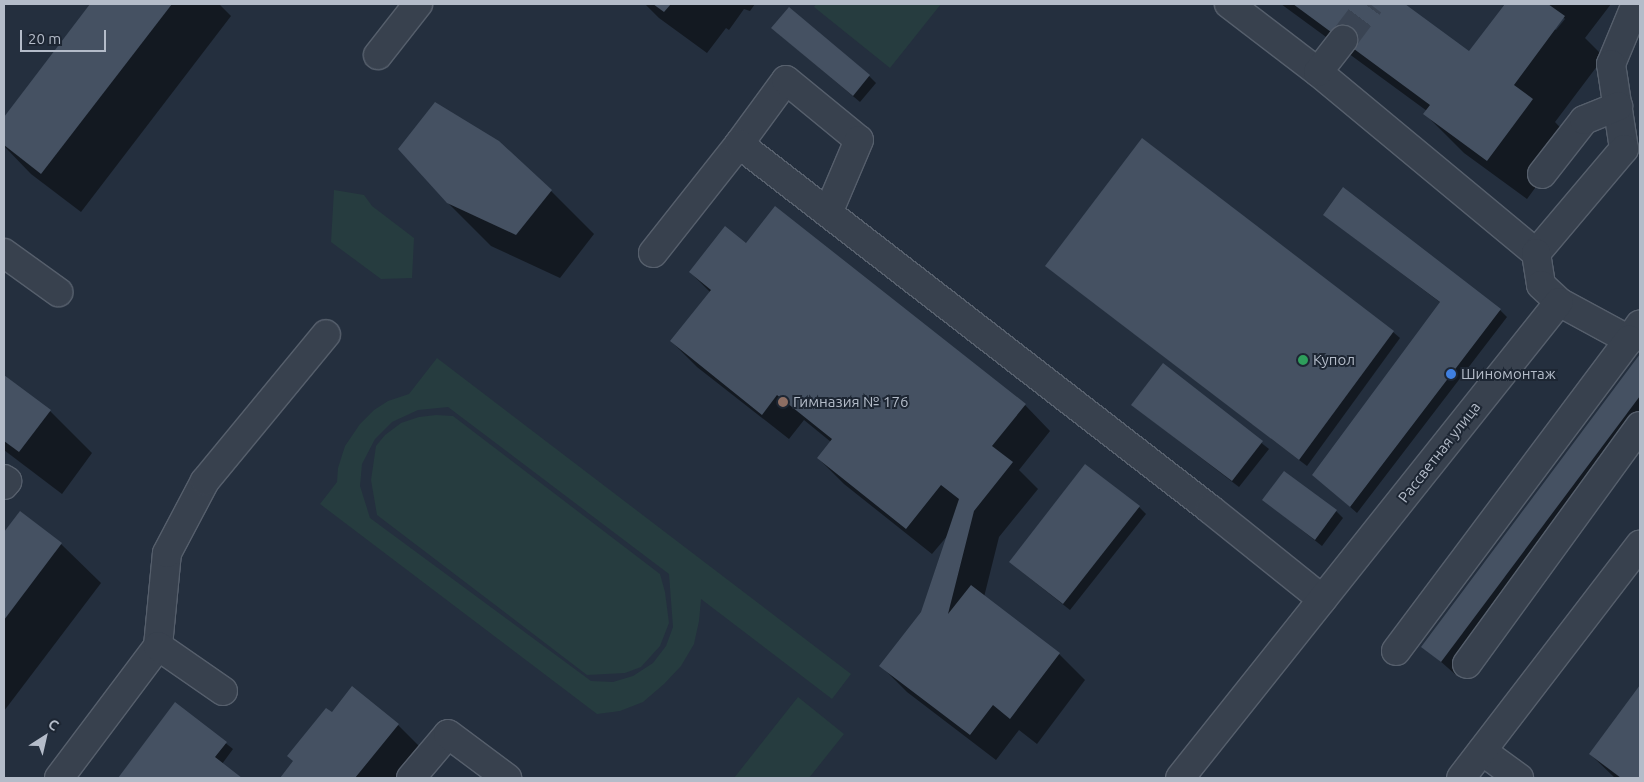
<!DOCTYPE html>
<meta charset="utf-8">
<style>
body{margin:0}
#map{position:relative;width:1644px;height:782px;overflow:hidden;background:#242f3e;font-family:Ubuntu,sans-serif}
div>[style]{position:absolute}
[style*='--x']{left:calc(var(--x)*1px);top:calc(var(--y)*1px);width:calc(var(--w)*1px);rotate:calc(var(--a)*1deg)}
.green>*{inset:0;background:#263c3f}
.shadow>*{inset:0;background:#0007}
.building>*{inset:0;background:#455162}
.minor-tunnel>*{height:28px;margin-top:-14px;transform-origin:0;background:repeating-linear-gradient(90deg,#3a4453 0 28px,transparent 0 42px)}
.roads{filter:drop-shadow(1px 0 #565f6c) drop-shadow(-1px 0 #565f6c) drop-shadow(0 1px #565f6c) drop-shadow(0 -1px #565f6c)}
.minor>*{height:28px;margin:-14px;padding:0 14px;transform-origin:14px;border-radius:14px;background:#38414e}
.dots>*{width:14px;height:14px;translate:-50% -50%;box-sizing:border-box;border:2px solid #1d2633;border-radius:50%}
span{translate:-50% -50%;white-space:nowrap;text-align:center;line-height:1.15;-webkit-text-stroke:4px #1d2633;paint-order:stroke}
.poi-label{font-size:15px;color:#b4bcc9}
.left{translate:0 -50%;text-align:left}
.street-label{font-size:15px;color:#b4bcc9}
.frame{position:absolute;inset:0;border:5px solid #b4bcc9;pointer-events:none}
.north{position:absolute;left:20px;top:712px;width:50px;height:50px;-webkit-text-stroke:4px #1d2633;paint-order:stroke;rotate:35deg;font-size:14px;font-weight:700;line-height:20px;text-align:center;color:#b4bcc9}
.north::after{content:'';display:block;margin:auto;width:18px;height:22px;background:#b4bcc9;clip-path:polygon(50% 0,100% 100%,50% 72%,0 100%)}
.scale{position:absolute;left:20px;top:30px;width:86px;height:22px;box-sizing:border-box;border:2px solid #b4bcc9;border-top:0;padding-left:6px;font-size:15px;line-height:18px;white-space:nowrap;color:#b4bcc9;-webkit-text-stroke:4px #1d2633;paint-order:stroke}
</style>
<div id="map">
<div class="green">
<i style="clip-path:polygon(816px 4px,941px 4px,890px 68px,814px 7px)"></i>
<i style="clip-path:polygon(334px 190px,364px 195px,372px 206px,414px 238px,412px 278px,381px 279px,331px 242px)"></i>
<i style="clip-path:polygon(evenodd,437px 358px,851px 674px,832px 699px,701px 599px,699px 621px,694px 644px,681px 666px,664px 684px,643px 702px,620px 711px,597px 714px,320px 504px,337px 482px,338px 468px,345px 446px,360px 424px,374px 410px,388px 401px,409px 394px,437px 358px,448px 407px,669px 574px,673px 627px,666px 646px,653px 663px,633px 676px,613px 682px,591px 681px,370px 518px,360px 486px,362px 464px,375px 439px,392px 422px,418px 410px,448px 407px)"></i>
<i style="clip-path:polygon(436px 415px,453px 416px,660px 574px,665px 592px,669px 623px,660px 646px,641px 667px,625px 673px,587px 675px,377px 515px,371px 480px,376px 446px,385px 435px,401px 423px,419px 417px)"></i>
<i style="clip-path:polygon(798px 697px,844px 734px,809px 778px,734px 778px)"></i>
</div>
<div class="shadow">
<i style="clip-path:polygon(92px 4px,219px 4px,231px 16px,81px 212px,31px 174px,4px 146px,4px 119px)"></i>
<i style="clip-path:polygon(645px 4px,755px 4px,750px 11px,744px 9px,729px 30px,726px 28px,707px 53px,659px 18px)"></i>
<i style="clip-path:polygon(evenodd,1281px 4px,1403px 4px,1470px 53px,1506px 4px,1611px 4px,1585px 38px,1604px 57px,1555px 122px,1571px 139px,1527px 199px,1464px 153px,1425px 114px,1427px 111px,1281px 4px,1563px 17px,1565px 19px,1556px 30px,1554px 29px,1563px 17px)"></i>
<i style="clip-path:polygon(780px 35px,869px 76px,876px 83px,860px 102px)"></i>
<i style="clip-path:polygon(551px 191px,594px 234px,560px 278px,491px 246px,447px 202px)"></i>
<i style="clip-path:polygon(1324px 215px,1500px 310px,1507px 317px,1357px 513px,1314px 475px,1441px 303px)"></i>
<i style="clip-path:polygon(746px 245px,1025px 405px,1050px 431px,1019px 470px,1038px 489px,999px 537px,984px 597px,1059px 654px,1085px 680px,1037px 744px,1019px 730px,996px 760px,907px 692px,881px 666px,922px 612px,948px 535px,932px 554px,844px 484px,818px 458px,831px 442px,804px 420px,789px 439px,697px 367px,671px 341px,710px 292px,690px 272px)"></i>
<i style="clip-path:polygon(1046px 266px,1393px 332px,1400px 338px,1307px 466px)"></i>
<i style="clip-path:polygon(1640px 356px,1640px 429px,1456px 675px,1423px 646px)"></i>
<i style="clip-path:polygon(1163px 365px,1269px 449px,1239px 487px,1140px 411px)"></i>
<i style="clip-path:polygon(4px 376px,50px 411px,92px 453px,62px 494px,4px 450px)"></i>
<i style="clip-path:polygon(1264px 500px,1336px 511px,1343px 518px,1322px 546px)"></i>
<i style="clip-path:polygon(1139px 507px,1146px 514px,1070px 610px,1017px 568px)"></i>
<i style="clip-path:polygon(20px 512px,61px 544px,101px 583px,4px 711px,4px 534px)"></i>
<i style="clip-path:polygon(1640px 687px,1640px 778px,1615px 778px,1590px 754px)"></i>
<i style="clip-path:polygon(176px 704px,233px 749px,222px 764px,240px 778px,119px 778px)"></i>
<i style="clip-path:polygon(332px 714px,398px 725px,437px 764px,426px 778px,281px 778px)"></i>
</div>
<div class="building">
<i style="clip-path:polygon(90px 4px,172px 4px,41px 174px,4px 145px,4px 117px)"></i>
<i style="clip-path:polygon(653px 4px,671px 4px,664px 12px)"></i>
<i style="clip-path:polygon(1293px 4px,1405px 4px,1469px 51px,1505px 4px,1548px 4px,1565px 16px,1514px 85px,1533px 99px,1487px 161px,1423px 114px,1430px 105px)"></i>
<i style="clip-path:polygon(789px 7px,870px 75px,853px 96px,771px 28px)"></i>
<i style="clip-path:polygon(435px 102px,499px 141px,552px 190px,516px 235px,447px 203px,398px 149px)"></i>
<i style="clip-path:polygon(1142px 138px,1394px 331px,1299px 460px,1045px 266px)"></i>
<i style="clip-path:polygon(1343px 187px,1501px 309px,1350px 507px,1312px 475px,1440px 302px,1323px 215px)"></i>
<i style="clip-path:polygon(775px 206px,1026px 404px,992px 446px,1013px 462px,974px 511px,948px 614px,971px 585px,1060px 653px,1010px 719px,993px 705px,970px 735px,879px 666px,921px 612px,959px 499px,941px 485px,906px 529px,817px 458px,832px 439px,777px 395px,762px 415px,670px 341px,711px 290px,689px 272px,725px 226px,746px 243px)"></i>
<i style="clip-path:polygon(1640px 354px,1640px 396px,1441px 662px,1421px 647px)"></i>
<i style="clip-path:polygon(1163px 363px,1263px 441px,1232px 481px,1131px 405px)"></i>
<i style="clip-path:polygon(4px 375px,51px 410px,19px 452px,4px 441px)"></i>
<i style="clip-path:polygon(1085px 464px,1140px 506px,1063px 604px,1009px 562px)"></i>
<i style="clip-path:polygon(1284px 471px,1337px 510px,1315px 540px,1262px 500px)"></i>
<i style="clip-path:polygon(20px 511px,62px 543px,4px 620px,4px 532px)"></i>
<i style="clip-path:polygon(1640px 685px,1640px 778px,1621px 778px,1589px 754px)"></i>
<i style="clip-path:polygon(352px 686px,399px 724px,355px 778px,280px 778px,293px 761px,287px 756px,326px 708px,332px 712px)"></i>
<i style="clip-path:polygon(175px 702px,227px 742px,215px 757px,242px 778px,118px 778px)"></i>
</div>
<div class="minor-tunnel">
<i style="--x:1343;--y:40;--w:45;--a:-53.1"></i>
</div>
<div class="roads">
<div class="minor">
<i style="--x:1229;--y:4;--w:112;--a:37.4"></i>
<i style="--x:1318;--y:72;--w:283;--a:39.7"></i>
<i style="--x:1636;--y:4;--w:65;--a:112.6"></i>
<i style="--x:1611;--y:64;--w:86;--a:81.3"></i>
<i style="--x:1624;--y:149;--w:136;--a:130.2"></i>
<i style="--x:1536;--y:253;--w:32;--a:81"></i>
<i style="--x:1541;--y:285;--w:25;--a:43"></i>
<i style="--x:1559;--y:302;--w:80;--a:28.5"></i>
<i style="--x:1629;--y:340;--w:19;--a:-55"></i>
<i style="--x:378;--y:55;--w:65;--a:-51.9"></i>
<i style="--x:1318;--y:72;--w:41;--a:-52"></i>
<i style="--x:739;--y:144;--w:79;--a:-53.7"></i>
<i style="--x:786;--y:80;--w:94;--a:39.4"></i>
<i style="--x:859;--y:140;--w:79;--a:113"></i>
<i style="--x:1542;--y:174;--w:68;--a:-52.1"></i>
<i style="--x:1584;--y:120;--w:37;--a:-22"></i>
<i style="--x:4;--y:253;--w:67;--a:35.8"></i>
<i style="--x:653;--y:253;--w:139;--a:-51.7"></i>
<i style="--x:739;--y:144;--w:596;--a:37.77"></i>
<i style="--x:1210;--y:509;--w:144;--a:38.8"></i>
<i style="--x:4;--y:479;--w:4;--a:34"></i>
<i style="--x:7;--y:481;--w:5;--a:127"></i>
<i style="--x:158;--y:646;--w:93;--a:-84.5"></i>
<i style="--x:167;--y:553;--w:81;--a:-62.2"></i>
<i style="--x:205;--y:481;--w:190;--a:-50.5"></i>
<i style="--x:1396;--y:651;--w:389;--a:-53.2"></i>
<i style="--x:1467;--y:664;--w:294;--a:-54"></i>
<i style="--x:1482;--y:751;--w:46;--a:36.1"></i>
<i style="--x:59;--y:778;--w:165;--a:-53.1"></i>
<i style="--x:158;--y:646;--w:79;--a:34.7"></i>
<i style="--x:411;--y:778;--w:57;--a:-49.9"></i>
<i style="--x:448;--y:734;--w:74;--a:36.7"></i>
<i style="--x:1180;--y:778;--w:608;--a:-51.47"></i>
<i style="--x:1461;--y:778;--w:294;--a:-52.5"></i>
</div>
</div>
<div class="dots">
<i style="left:1303px;top:360px;background:#2e9e5b"></i>
<i style="left:1451px;top:374px;background:#3f7fe0"></i>
<i style="left:783px;top:402px;background:#8d6e63"></i>
</div>
<div class="poi-label">
<span class="left" style="left:1313px;top:360px">Купол</span>
<span class="left" style="left:1461px;top:374px">Шиномонтаж</span>
<span class="left" style="left:793px;top:402px">Гимназия № 176</span>
</div>
<div class="street-label">
<span style="left:1439px;top:452px;rotate:-52deg">Рассветная улица</span>
</div>
<div class="frame"></div>
<div class="north">С</div>
<div class="scale">20 m</div>
</div>
